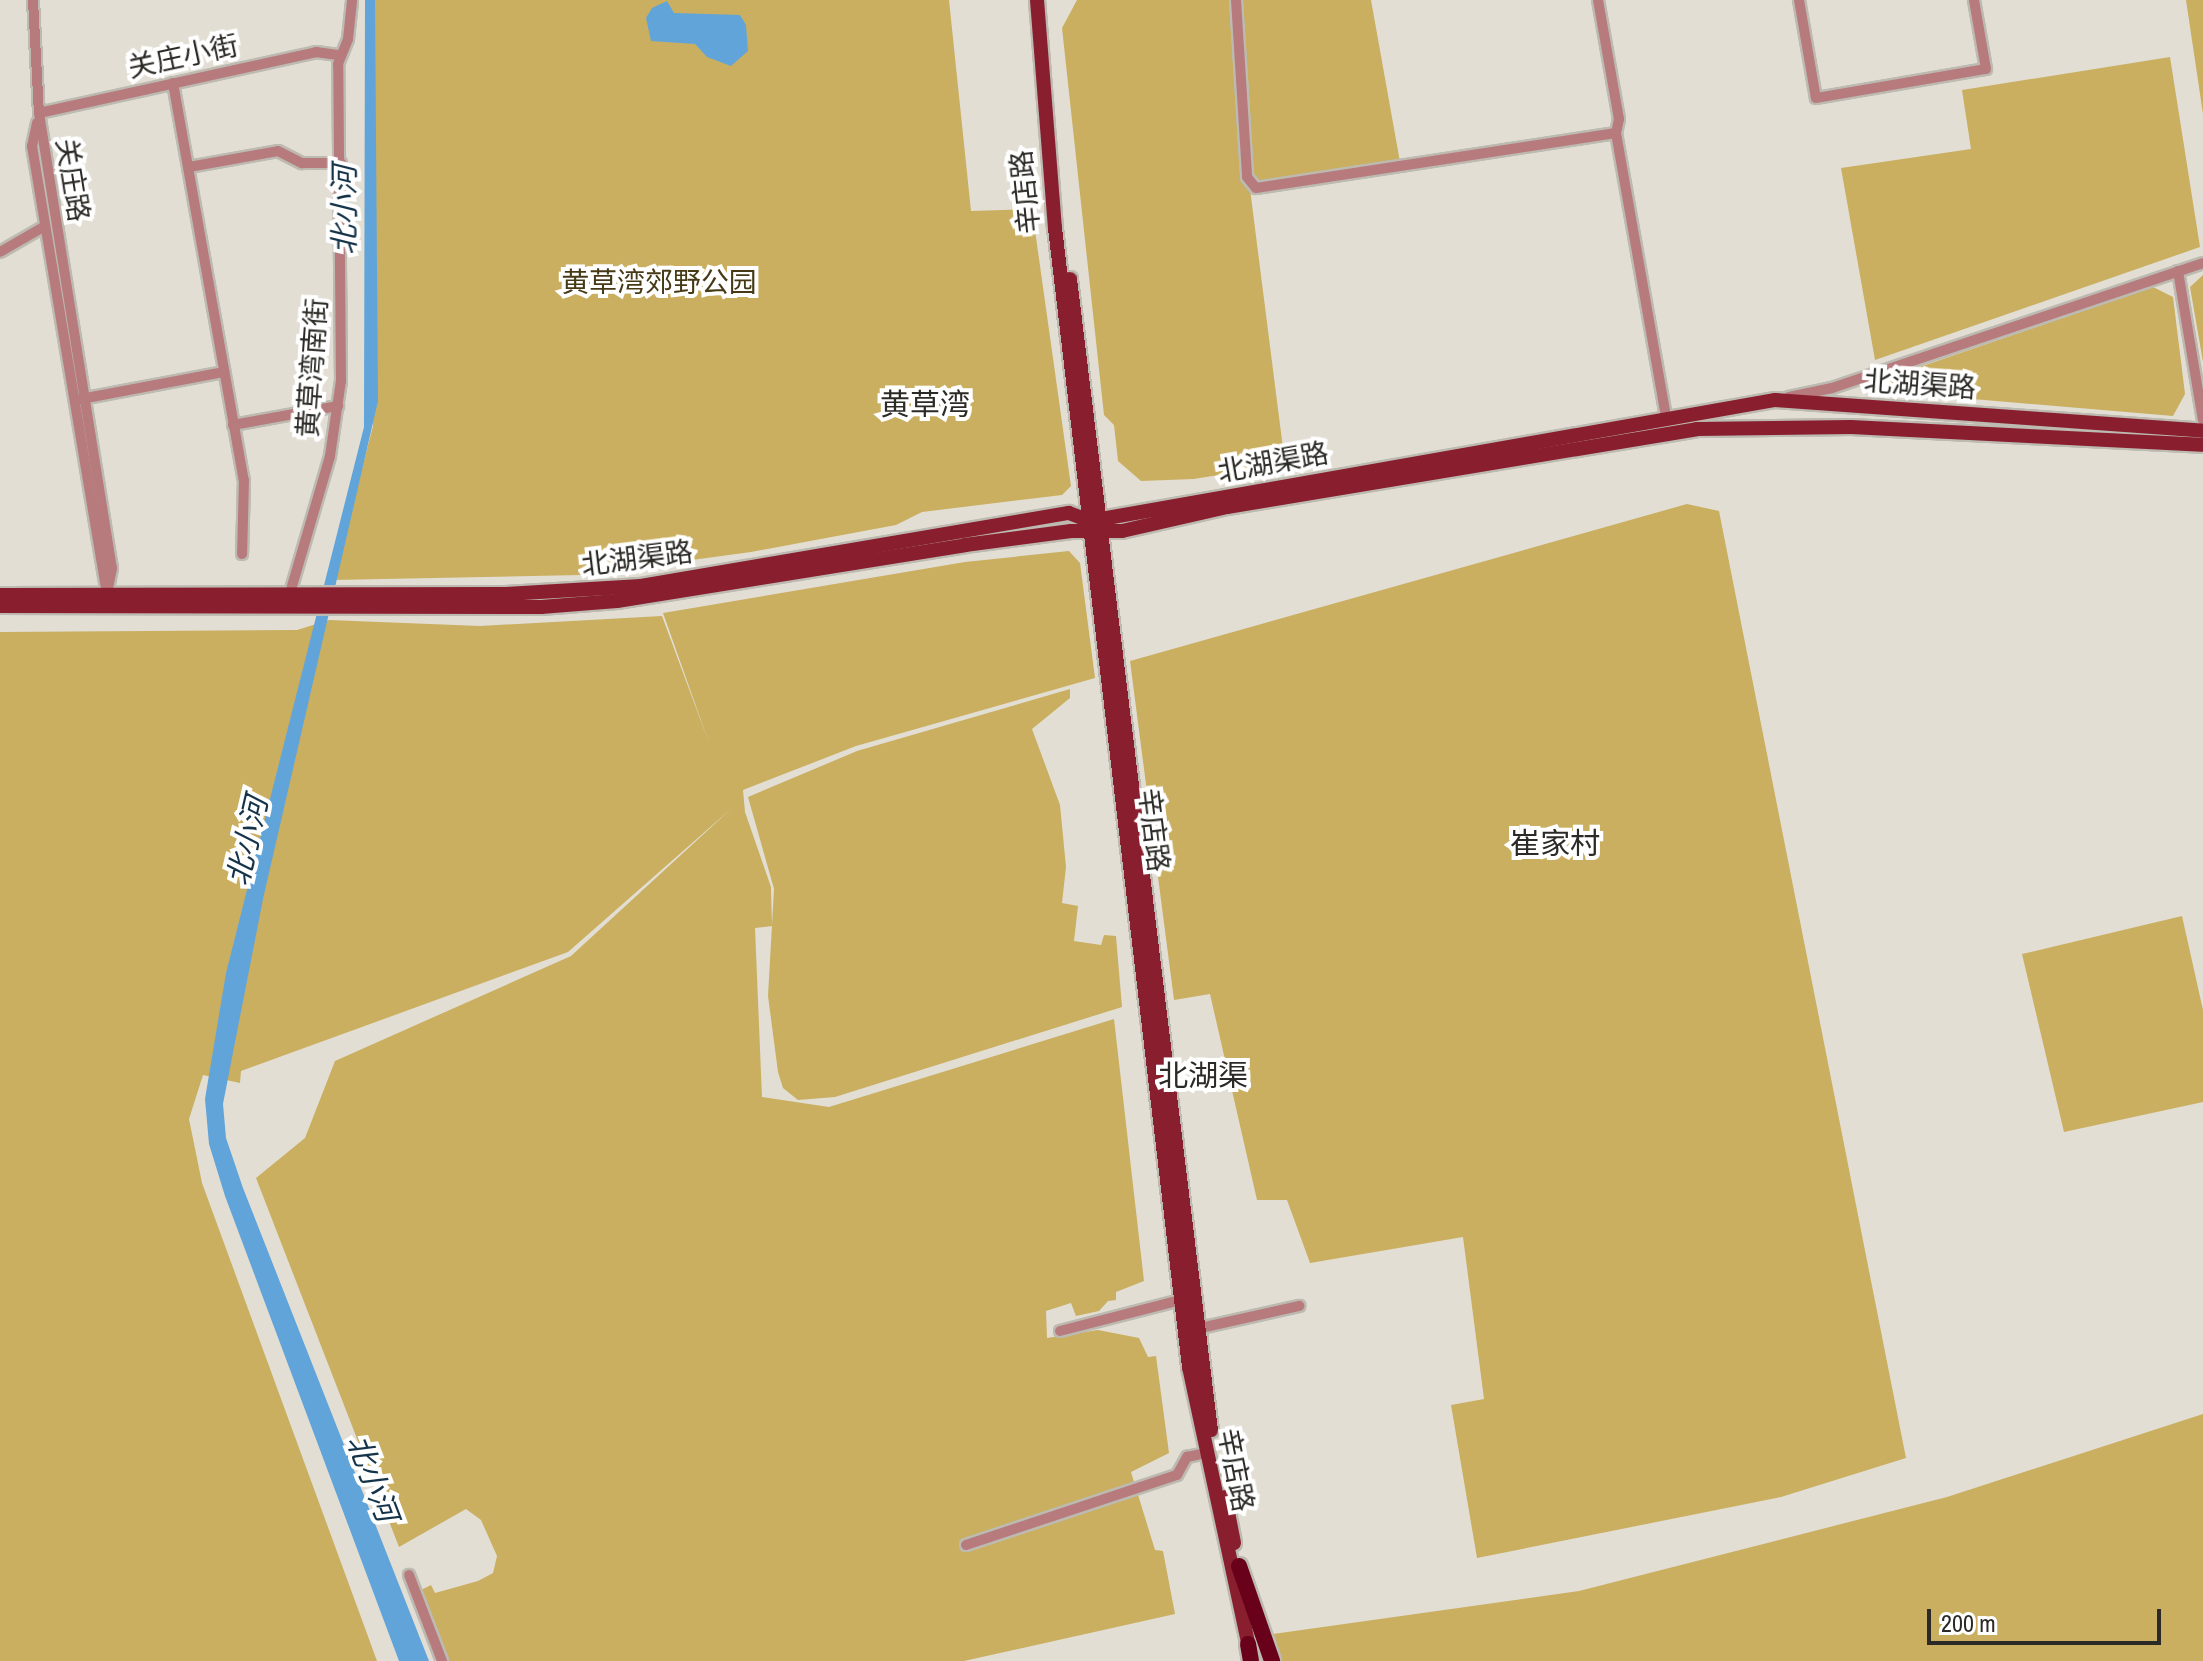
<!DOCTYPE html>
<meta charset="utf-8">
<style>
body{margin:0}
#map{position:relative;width:2203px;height:1661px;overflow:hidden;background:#e2ded4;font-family:"Archivo Narrow","Noto Sans SC",sans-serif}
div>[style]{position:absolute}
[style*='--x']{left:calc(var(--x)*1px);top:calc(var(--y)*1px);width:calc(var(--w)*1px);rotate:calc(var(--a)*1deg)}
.green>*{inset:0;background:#caaf60}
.water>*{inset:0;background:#61a4da}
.roads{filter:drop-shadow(2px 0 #bdbab1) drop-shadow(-2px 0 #bdbab1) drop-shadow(0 2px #bdbab1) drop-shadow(0 -2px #bdbab1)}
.minor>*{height:10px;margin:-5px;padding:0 5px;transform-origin:5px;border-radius:5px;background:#b77b7d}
.major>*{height:14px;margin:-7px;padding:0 7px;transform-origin:7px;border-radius:7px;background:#891e2e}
.highway>*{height:16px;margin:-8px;padding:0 8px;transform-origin:8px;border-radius:8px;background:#6a011a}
span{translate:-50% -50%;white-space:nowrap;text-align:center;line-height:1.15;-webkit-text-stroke:8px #fff;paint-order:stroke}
.street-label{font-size:28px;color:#2b2a26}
.park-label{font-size:28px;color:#463a16}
.water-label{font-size:30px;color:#153349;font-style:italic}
.neighbourhood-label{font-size:30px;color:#2b2a26}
.scale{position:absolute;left:1927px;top:1609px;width:234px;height:36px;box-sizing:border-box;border:4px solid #2b2a26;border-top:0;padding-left:10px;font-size:24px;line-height:28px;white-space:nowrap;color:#2b2a26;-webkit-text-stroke:6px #fff;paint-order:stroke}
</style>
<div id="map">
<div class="green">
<i style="clip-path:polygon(369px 0,949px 0,971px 211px,1032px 209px,1071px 486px,1062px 495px,922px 512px,896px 525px,751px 552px,581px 575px,333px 580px,373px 426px)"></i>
<i style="clip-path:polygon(1077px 0,1371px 0,1400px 162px,1250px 189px,1285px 464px,1194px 479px,1141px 481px,1118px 461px,1114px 425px,1104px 415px,1062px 28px)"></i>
<i style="clip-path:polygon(2186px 0,2203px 0,2203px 114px)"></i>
<i style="clip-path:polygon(2170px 57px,2200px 247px,1875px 360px,1841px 168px,1971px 149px,1962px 90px)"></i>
<i style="clip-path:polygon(2203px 275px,2203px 362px,2190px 287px)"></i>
<i style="clip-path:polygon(2153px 287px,2173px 297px,2185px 394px,2173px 416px,1867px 390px,1867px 385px)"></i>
<i style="clip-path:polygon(1687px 504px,1719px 511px,1906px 1458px,1781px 1497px,1477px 1558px,1451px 1405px,1484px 1399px,1463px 1237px,1310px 1263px,1287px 1200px,1257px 1200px,1210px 994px,1174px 1000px,1130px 661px)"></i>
<i style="clip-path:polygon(1069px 551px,1080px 563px,1095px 678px,856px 746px,743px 790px,745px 812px,771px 887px,772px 926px,755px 928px,762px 1097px,829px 1107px,1114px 1019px,1144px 1281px,1116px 1292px,1116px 1300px,1108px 1301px,1099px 1311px,1076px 1316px,1071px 1303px,1046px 1311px,1047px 1338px,1098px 1330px,1139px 1338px,1148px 1357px,1156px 1356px,1169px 1453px,1131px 1472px,1155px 1550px,1163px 1551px,1175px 1614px,964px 1661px,449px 1661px,421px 1590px,431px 1585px,435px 1593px,478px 1581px,493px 1573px,497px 1556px,481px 1520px,466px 1509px,399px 1547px,256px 1178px,305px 1138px,335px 1061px,571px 956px,732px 808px,568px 952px,241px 1071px,240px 1083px,203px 1075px,189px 1119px,202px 1183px,377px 1661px,0 1661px,0 632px,297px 630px,329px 620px,480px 626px,662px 616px,709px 743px,663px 613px,965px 562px)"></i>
<i style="clip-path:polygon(1070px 689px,1070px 698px,1032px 729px,1060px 805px,1066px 867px,1062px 903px,1078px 906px,1074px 941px,1101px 945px,1104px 935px,1116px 936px,1122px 1007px,835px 1097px,798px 1100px,783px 1088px,778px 1072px,768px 996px,774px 889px,748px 797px,857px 751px)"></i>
<i style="clip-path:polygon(2182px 916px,2203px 1010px,2203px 1102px,2064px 1132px,2022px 954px)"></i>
<i style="clip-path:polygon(2203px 1414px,2203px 1661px,1281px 1661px,1273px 1634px,1579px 1591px,1947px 1497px)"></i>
</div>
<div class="water">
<i style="clip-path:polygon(365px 0,375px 0,378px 401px,263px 899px,223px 1104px,226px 1138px,243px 1188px,429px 1661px,399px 1661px,225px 1196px,209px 1144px,205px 1099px,226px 973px,364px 427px)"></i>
<i style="clip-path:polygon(667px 1px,674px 13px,740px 15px,746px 25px,748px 51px,731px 66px,707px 57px,695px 44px,651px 41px,646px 18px,652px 8px)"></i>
</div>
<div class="roads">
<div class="minor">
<i style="--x:33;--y:0;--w:113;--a:87"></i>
<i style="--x:39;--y:113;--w:461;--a:80.9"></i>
<i style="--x:112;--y:568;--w:25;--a:101"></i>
<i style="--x:1236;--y:0;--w:177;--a:86.4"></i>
<i style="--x:1247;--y:177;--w:14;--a:51"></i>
<i style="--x:1256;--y:188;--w:364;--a:-8.7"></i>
<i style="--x:1598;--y:0;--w:121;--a:80"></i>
<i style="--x:1619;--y:119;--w:14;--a:102"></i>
<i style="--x:1616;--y:133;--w:289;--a:80"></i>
<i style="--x:1799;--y:0;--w:99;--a:80.2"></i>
<i style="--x:1816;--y:98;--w:172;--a:-9.7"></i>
<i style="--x:1986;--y:69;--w:70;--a:-99.9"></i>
<i style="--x:173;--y:83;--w:403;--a:79.9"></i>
<i style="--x:244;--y:480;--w:74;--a:91.5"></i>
<i style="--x:39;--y:113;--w:284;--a:-12.4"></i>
<i style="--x:316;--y:52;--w:22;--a:8"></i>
<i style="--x:37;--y:123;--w:24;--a:102"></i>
<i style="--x:32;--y:146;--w:448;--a:80.5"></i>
<i style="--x:189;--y:167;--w:90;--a:-10.2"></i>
<i style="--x:278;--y:151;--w:27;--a:27"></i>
<i style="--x:302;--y:163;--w:39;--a:0"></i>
<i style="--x:0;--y:252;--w:52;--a:-30"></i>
<i style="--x:2178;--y:271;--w:151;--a:80.5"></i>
<i style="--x:1789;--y:397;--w:44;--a:-11.8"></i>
<i style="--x:1832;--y:388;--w:391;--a:-18.6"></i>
<i style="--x:81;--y:399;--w:146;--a:-10.7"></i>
<i style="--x:233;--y:425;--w:107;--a:-10.3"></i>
<i style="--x:290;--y:593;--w:143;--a:-73.7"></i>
<i style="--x:330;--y:456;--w:76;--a:-81.7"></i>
<i style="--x:341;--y:381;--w:317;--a:-90.5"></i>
<i style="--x:338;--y:64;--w:27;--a:-68"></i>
<i style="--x:348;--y:39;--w:39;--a:-84"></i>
<i style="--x:1196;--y:1329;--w:106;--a:-12.6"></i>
<i style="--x:1060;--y:1331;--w:125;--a:-14.4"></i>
<i style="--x:966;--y:1545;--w:222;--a:-18.4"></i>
<i style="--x:1177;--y:1475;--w:21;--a:-61"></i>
<i style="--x:1187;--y:1457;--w:19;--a:-12"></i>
<i style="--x:409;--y:1575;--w:92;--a:69"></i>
</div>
<div class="major">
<i style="--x:1037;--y:0;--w:229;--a:85.5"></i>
<i style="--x:1055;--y:228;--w:1147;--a:83.29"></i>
<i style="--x:1189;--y:1367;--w:291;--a:77.9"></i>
<i style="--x:1070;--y:279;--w:1160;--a:83.02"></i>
<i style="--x:0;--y:595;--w:506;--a:-0.11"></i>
<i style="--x:506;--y:594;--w:135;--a:-3.4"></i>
<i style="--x:641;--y:586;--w:434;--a:-9.7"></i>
<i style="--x:1069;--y:513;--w:22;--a:21"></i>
<i style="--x:1090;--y:521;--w:696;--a:-10.02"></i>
<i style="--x:1775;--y:400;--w:429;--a:4.1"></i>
<i style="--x:0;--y:606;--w:541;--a:0.11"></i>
<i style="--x:541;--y:607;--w:76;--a:-4.5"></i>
<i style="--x:617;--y:601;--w:352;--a:-9.1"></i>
<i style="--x:965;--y:545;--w:107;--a:-7.5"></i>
<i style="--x:1071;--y:531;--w:51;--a:0"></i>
<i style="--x:1122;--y:531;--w:108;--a:-12.9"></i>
<i style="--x:1227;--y:507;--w:476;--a:-9.4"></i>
<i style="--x:1697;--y:429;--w:154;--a:-0.7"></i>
<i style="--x:1851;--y:427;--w:352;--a:2.9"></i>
<i style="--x:1225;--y:1497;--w:47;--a:78.9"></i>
</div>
<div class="highway">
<i style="--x:1239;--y:1566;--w:101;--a:70.8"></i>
<i style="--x:1248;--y:1644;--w:17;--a:80"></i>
</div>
</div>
<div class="street-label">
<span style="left:183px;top:56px;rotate:-12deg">关庄小街</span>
<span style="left:73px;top:180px;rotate:81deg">关庄路</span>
<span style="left:1025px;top:192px;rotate:-96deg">辛店路</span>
<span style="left:312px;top:368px;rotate:-86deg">黄草湾南街</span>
<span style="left:1920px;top:384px;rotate:4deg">北湖渠路</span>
<span style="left:1273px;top:462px;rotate:-10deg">北湖渠路</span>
<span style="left:637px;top:558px;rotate:-7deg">北湖渠路</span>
<span style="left:1154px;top:830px;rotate:83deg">辛店路</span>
<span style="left:1236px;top:1470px;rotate:79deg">辛店路</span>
</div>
<div class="park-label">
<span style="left:659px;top:282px">黄草湾郊野公园</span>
</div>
<div class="water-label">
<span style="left:344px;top:210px;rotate:-90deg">北小河</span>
<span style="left:247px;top:841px;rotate:-77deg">北小河</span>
<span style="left:373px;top:1478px;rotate:69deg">北小河</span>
</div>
<div class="neighbourhood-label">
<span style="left:925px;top:404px">黄草湾</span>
<span style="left:1555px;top:843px">崔家村</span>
<span style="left:1203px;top:1075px">北湖渠</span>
</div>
<div class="scale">200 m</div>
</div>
